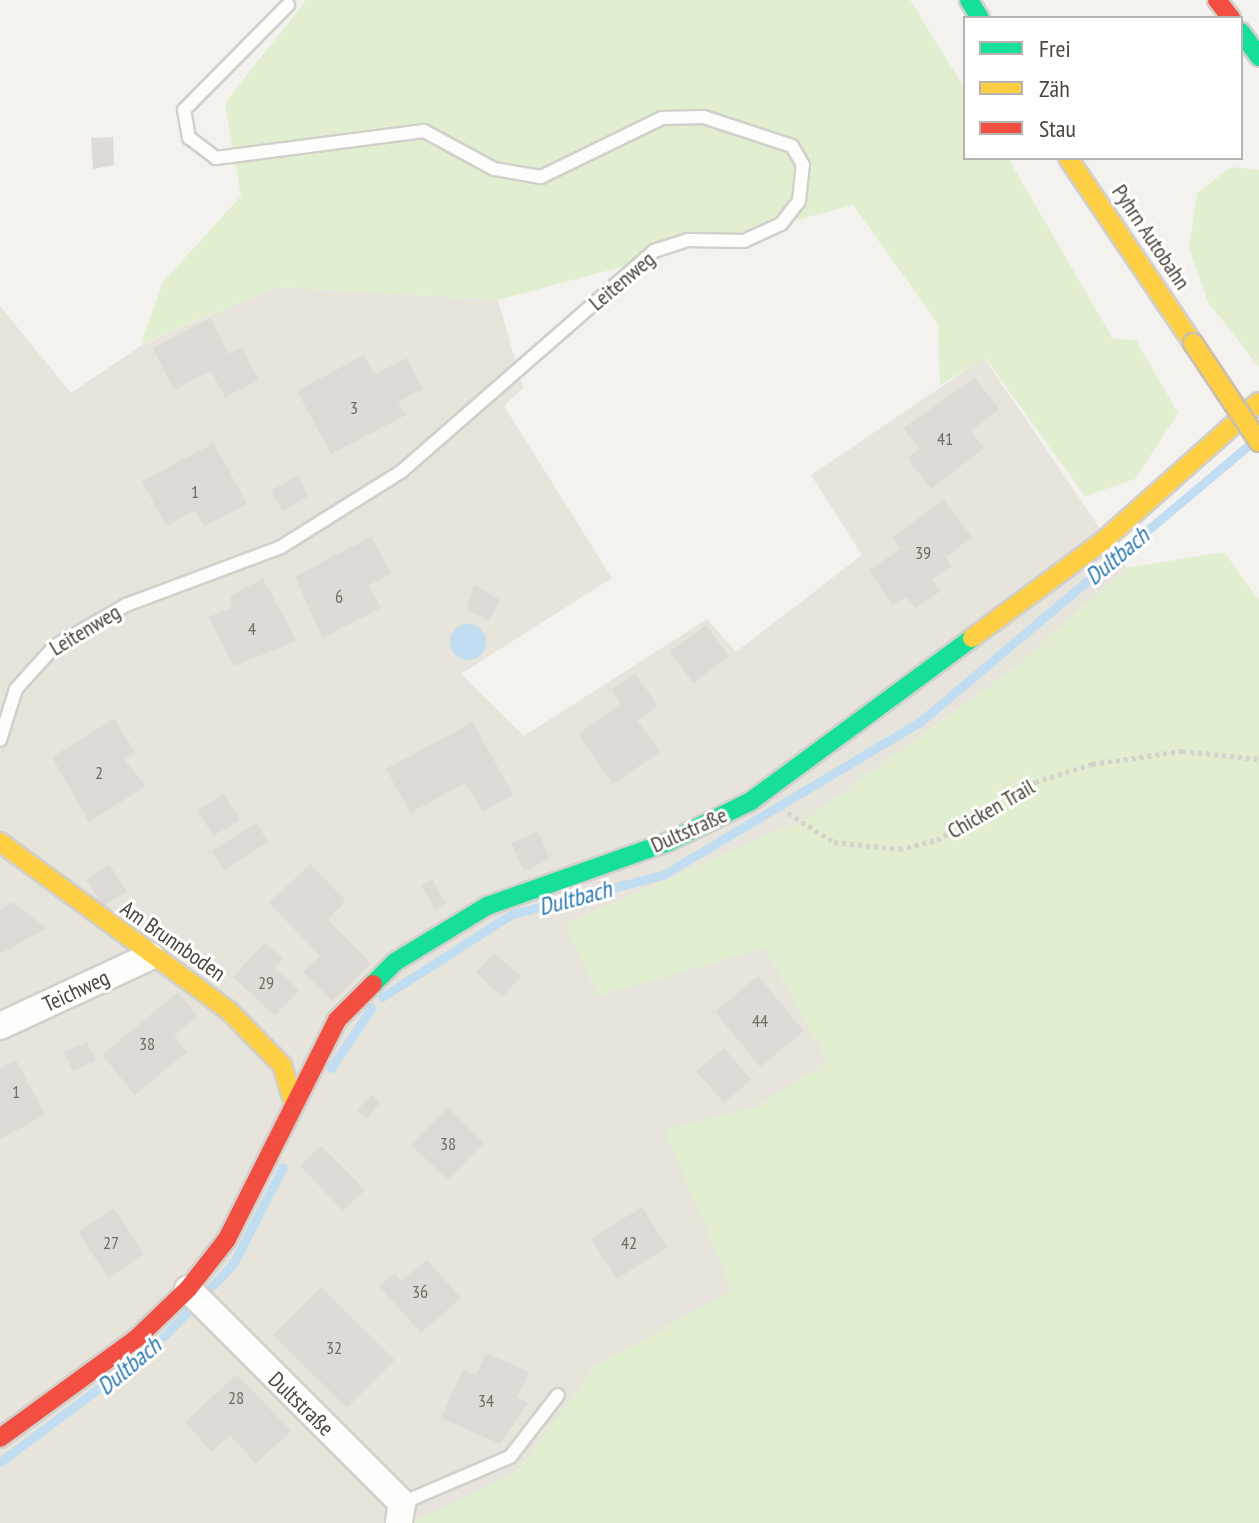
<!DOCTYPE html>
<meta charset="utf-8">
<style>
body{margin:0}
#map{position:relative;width:1259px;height:1523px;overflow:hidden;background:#f4f2ee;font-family:"PT Sans Narrow",sans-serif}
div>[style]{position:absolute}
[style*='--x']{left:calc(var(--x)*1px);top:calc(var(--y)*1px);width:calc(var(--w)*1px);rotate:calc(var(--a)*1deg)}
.residential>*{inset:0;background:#e7e4dc}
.green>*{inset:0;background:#e1eecf}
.water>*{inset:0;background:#c0ddf1}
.round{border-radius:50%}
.stream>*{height:9px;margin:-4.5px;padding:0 4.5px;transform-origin:4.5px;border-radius:4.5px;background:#c0ddf1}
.building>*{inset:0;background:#dedbd6}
.path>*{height:5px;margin-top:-2.5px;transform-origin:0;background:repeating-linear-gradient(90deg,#d3d2cc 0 4px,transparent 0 8px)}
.roads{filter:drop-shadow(2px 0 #d2d0cb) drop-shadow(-2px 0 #d2d0cb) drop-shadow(0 2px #d2d0cb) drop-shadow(0 -2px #d2d0cb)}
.lane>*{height:12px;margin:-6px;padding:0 6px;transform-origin:6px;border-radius:6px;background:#fdfdfc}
.street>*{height:26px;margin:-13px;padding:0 13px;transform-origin:13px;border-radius:13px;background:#fdfdfc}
.fast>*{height:18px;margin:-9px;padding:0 9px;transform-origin:9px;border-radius:9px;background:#16e098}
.slow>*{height:18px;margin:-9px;padding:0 9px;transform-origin:9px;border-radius:9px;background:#ffcf43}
.jam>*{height:18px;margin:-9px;padding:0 9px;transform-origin:9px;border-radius:9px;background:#f24e42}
.bridges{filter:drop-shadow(2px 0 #ccbfa9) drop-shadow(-2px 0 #ccbfa9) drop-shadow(0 2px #ccbfa9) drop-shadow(0 -2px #ccbfa9)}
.slow-bridge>*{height:18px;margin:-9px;padding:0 9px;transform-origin:9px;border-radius:9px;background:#ffcf43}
span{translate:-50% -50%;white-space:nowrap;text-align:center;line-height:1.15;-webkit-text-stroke:6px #fff;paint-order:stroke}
.number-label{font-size:18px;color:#706a61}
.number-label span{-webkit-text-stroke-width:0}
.street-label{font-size:22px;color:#4b4439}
.water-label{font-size:24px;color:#2e7ab2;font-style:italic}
.legend{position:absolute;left:963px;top:16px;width:280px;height:144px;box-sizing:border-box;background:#fff;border:2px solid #b7b4b0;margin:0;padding:10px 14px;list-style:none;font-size:24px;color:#4b4439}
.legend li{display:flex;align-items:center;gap:16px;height:40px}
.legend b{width:40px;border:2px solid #b7b4b0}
</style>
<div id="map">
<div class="residential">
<i style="clip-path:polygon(277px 287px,498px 300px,523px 388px,504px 406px,612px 578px,461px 674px,524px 736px,707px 619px,736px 652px,862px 555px,811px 475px,984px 358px,1127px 568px,1013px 669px,809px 817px,566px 924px,598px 996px,765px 948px,828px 1061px,757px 1107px,666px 1130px,733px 1291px,596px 1365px,515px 1474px,411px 1523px,0 1523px,0 306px,71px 393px,145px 343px)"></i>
</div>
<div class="green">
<i style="clip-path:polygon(306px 0,910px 0,965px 89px,965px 158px,1008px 158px,1113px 339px,1136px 340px,1178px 413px,1135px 479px,1085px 496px,985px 358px,940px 385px,938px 324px,853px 205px,498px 300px,277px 287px,141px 344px,163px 282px,241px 196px,225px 103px)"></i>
<i style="clip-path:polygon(1231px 167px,1259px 170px,1259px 367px,1208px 302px,1189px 248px,1197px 193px)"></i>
<i style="clip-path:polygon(1224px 552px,1259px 600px,1259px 1523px,411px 1523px,515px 1474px,596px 1365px,732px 1291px,665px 1130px,757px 1107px,828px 1061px,765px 948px,598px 996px,566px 924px,809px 817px,1013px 669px,1127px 568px)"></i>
</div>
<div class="water">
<i class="round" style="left:450px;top:624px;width:36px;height:36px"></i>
</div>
<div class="stream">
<i style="--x:382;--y:997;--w:154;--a:-32.6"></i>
<i style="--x:512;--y:914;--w:156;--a:-14.5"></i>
<i style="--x:663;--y:875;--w:300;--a:-30.8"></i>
<i style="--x:921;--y:721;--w:426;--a:-40.1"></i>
<i style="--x:331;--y:1068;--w:73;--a:-56.1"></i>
<i style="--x:164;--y:1336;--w:100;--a:-46.2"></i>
<i style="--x:233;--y:1264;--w:109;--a:-62.7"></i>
<i style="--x:0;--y:1462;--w:192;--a:-36.8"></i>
</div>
<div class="building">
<i style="clip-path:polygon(113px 137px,114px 165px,93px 169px,91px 138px)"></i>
<i style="clip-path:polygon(210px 318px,228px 354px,242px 347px,259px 380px,225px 397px,211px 371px,174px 390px,153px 348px)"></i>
<i style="clip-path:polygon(364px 355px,374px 375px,407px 358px,423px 389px,398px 402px,406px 415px,331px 454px,297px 391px)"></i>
<i style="clip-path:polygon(975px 378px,999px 409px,971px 431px,984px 448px,931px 489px,907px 458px,919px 449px,903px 428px)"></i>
<i style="clip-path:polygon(214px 443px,247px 504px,204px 527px,195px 511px,166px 526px,142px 481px)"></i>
<i style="clip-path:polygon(298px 476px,309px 496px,282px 511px,271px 490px)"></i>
<i style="clip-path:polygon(944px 500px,972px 537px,946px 557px,952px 566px,932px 579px,941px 591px,916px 608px,906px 597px,892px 605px,869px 570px,901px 549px,892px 537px)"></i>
<i style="clip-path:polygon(371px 537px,391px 573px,369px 585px,381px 608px,322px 638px,295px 576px)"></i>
<i style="clip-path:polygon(263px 579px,297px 641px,234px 666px,208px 617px,232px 608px,230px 596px)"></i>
<i style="clip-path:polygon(474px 585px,501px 600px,488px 621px,467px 609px)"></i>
<i style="clip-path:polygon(706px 625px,729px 656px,693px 683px,670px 651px)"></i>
<i style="clip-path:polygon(635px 673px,658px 706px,637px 720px,660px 752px,613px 784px,578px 734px,621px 704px,611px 690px)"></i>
<i style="clip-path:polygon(114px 719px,136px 753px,124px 759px,146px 786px,89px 822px,52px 757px)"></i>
<i style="clip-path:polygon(473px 722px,513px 795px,482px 812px,466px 783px,410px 813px,386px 769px)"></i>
<i style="clip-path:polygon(224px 794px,240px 820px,213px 836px,197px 810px)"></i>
<i style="clip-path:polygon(256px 823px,268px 842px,224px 870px,211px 851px)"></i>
<i style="clip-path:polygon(538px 831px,550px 859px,524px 871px,511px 843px)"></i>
<i style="clip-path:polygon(310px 864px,346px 901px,328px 919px,371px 964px,332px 1001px,303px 972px,320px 956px,269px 903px)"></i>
<i style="clip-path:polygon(110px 865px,127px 892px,103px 906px,86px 879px)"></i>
<i style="clip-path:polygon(432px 879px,446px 903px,435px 909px,421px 886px)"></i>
<i style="clip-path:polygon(13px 902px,47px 928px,0 954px,0 909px)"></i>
<i style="clip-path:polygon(265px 942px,283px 959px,275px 968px,299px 990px,275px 1016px,233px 977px)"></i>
<i style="clip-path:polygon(494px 953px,521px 976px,503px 997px,476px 973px)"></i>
<i style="clip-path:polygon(758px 976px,804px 1031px,760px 1067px,715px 1012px)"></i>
<i style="clip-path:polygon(178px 992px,198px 1016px,174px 1036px,187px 1052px,135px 1095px,102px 1055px)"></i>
<i style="clip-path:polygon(87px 1042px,96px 1061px,73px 1071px,64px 1052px)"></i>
<i style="clip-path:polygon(724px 1048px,751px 1080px,724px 1103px,696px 1071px)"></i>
<i style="clip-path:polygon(16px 1060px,45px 1115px,0 1139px,0 1069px)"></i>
<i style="clip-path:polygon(371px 1094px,380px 1103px,366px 1119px,357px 1111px)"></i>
<i style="clip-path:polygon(448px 1107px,484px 1143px,448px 1180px,411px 1145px)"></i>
<i style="clip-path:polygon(321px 1146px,365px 1190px,343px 1211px,300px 1166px)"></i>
<i style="clip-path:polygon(642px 1207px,667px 1247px,617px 1279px,591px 1239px)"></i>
<i style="clip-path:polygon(114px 1208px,144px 1254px,108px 1278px,78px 1232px)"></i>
<i style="clip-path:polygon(427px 1260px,461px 1298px,421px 1333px,379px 1286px,395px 1273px,402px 1281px)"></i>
<i style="clip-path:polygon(321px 1287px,395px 1360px,347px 1408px,273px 1335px)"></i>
<i style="clip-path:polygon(486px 1353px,529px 1372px,517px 1398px,528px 1403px,500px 1444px,441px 1418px,463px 1369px,476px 1375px)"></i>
<i style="clip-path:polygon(237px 1374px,291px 1431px,256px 1464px,230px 1435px,212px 1452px,185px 1422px)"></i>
</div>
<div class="path">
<i style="--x:788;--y:813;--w:54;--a:32.2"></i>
<i style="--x:834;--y:842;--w:65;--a:6.1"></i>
<i style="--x:899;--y:849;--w:39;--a:-13"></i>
<i style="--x:937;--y:840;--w:114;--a:-30.6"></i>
<i style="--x:1035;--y:782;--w:60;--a:-17.5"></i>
<i style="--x:1092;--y:764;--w:91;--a:-8.2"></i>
<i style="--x:1182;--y:751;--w:77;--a:5.9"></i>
</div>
<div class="roads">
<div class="lane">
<i style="--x:0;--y:740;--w:53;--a:-72.6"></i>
<i style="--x:16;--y:689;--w:58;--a:-47.8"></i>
<i style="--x:55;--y:646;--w:82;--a:-30"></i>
<i style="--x:126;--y:605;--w:165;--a:-20.5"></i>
<i style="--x:281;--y:547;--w:143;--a:-32.1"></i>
<i style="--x:402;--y:471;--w:335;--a:-41.1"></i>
<i style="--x:654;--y:251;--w:36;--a:-18"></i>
<i style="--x:688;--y:240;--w:56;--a:1"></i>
<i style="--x:744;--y:241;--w:41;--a:-24.7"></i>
<i style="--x:781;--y:224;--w:29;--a:-52"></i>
<i style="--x:799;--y:201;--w:36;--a:-84"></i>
<i style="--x:803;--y:165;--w:22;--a:-120"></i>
<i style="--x:792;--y:146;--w:93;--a:-161.8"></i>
<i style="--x:704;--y:117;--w:42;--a:178.6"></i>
<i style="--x:662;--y:118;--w:135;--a:154"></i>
<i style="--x:541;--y:177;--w:48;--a:-170.3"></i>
<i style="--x:494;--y:169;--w:80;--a:-151.5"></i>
<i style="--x:424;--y:131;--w:210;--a:172.6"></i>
<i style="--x:216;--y:158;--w:34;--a:-143"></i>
<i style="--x:189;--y:138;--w:28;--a:-100"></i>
<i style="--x:184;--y:110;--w:148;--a:-45.3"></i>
<i style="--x:402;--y:1503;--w:117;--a:-23.1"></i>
<i style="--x:510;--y:1457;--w:78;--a:-52.3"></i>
</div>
<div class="street">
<i style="--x:0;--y:1026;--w:166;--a:-24.9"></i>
<i style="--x:188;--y:1289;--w:303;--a:45"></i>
<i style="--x:402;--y:1503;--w:20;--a:99"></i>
</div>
<div class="fast">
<i style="--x:969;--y:0;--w:21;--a:59"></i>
<i style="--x:1241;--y:32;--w:31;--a:54"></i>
<i style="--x:373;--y:984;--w:31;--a:-45"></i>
<i style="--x:395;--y:962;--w:108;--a:-31.3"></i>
<i style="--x:487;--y:906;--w:192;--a:-19.5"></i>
<i style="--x:668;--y:842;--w:93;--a:-26.3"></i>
<i style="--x:751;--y:801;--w:275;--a:-36.4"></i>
</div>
<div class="slow">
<i style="--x:1068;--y:158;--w:223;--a:56"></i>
<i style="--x:972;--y:638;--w:163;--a:-36.5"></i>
<i style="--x:1103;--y:541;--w:209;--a:-41.7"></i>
<i style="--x:0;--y:842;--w:285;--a:36.4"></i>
<i style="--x:229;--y:1011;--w:76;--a:45.5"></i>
<i style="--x:282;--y:1065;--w:37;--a:73"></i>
</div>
<div class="jam">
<i style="--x:1217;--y:0;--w:23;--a:52"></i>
<i style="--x:0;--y:1438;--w:170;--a:-36.1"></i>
<i style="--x:137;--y:1338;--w:71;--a:-43.9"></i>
<i style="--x:188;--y:1289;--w:63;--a:-52"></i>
<i style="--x:227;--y:1239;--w:245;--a:-63.3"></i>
<i style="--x:337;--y:1020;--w:51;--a:-45"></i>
</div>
</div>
<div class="bridges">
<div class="slow-bridge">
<i style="--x:1193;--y:343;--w:119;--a:56.3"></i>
</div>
</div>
<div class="number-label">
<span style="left:354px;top:408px">3</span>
<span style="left:945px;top:439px">41</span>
<span style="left:195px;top:492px">1</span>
<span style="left:923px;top:553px">39</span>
<span style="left:339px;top:597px">6</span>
<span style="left:252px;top:629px">4</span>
<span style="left:99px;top:773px">2</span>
<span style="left:266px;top:983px">29</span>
<span style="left:760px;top:1021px">44</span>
<span style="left:147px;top:1044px">38</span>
<span style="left:16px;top:1092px">1</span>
<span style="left:448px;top:1144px">38</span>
<span style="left:111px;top:1243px">27</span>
<span style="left:629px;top:1243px">42</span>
<span style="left:420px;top:1292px">36</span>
<span style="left:334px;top:1348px">32</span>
<span style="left:236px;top:1398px">28</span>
<span style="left:486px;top:1401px">34</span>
</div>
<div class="street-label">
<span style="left:1151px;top:237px;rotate:56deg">Pyhrn Autobahn</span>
<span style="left:622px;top:281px;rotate:-40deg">Leitenweg</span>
<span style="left:85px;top:630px;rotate:-31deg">Leitenweg</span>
<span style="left:991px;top:809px;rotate:-30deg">Chicken Trail</span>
<span style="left:689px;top:830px;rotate:-24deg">Dultstraße</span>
<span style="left:173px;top:941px;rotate:35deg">Am Brunnboden</span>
<span style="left:76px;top:991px;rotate:-25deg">Teichweg</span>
<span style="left:301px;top:1404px;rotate:44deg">Dultstraße</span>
</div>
<div class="water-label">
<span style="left:1117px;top:556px;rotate:-40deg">Dultbach</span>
<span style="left:575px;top:898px;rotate:-15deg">Dultbach</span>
<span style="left:129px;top:1366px;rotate:-40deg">Dultbach</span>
</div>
<ul class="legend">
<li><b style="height:10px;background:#16e098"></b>Frei</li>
<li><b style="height:10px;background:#ffcf43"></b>Zäh</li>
<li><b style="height:10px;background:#f24e42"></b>Stau</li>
</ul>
</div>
